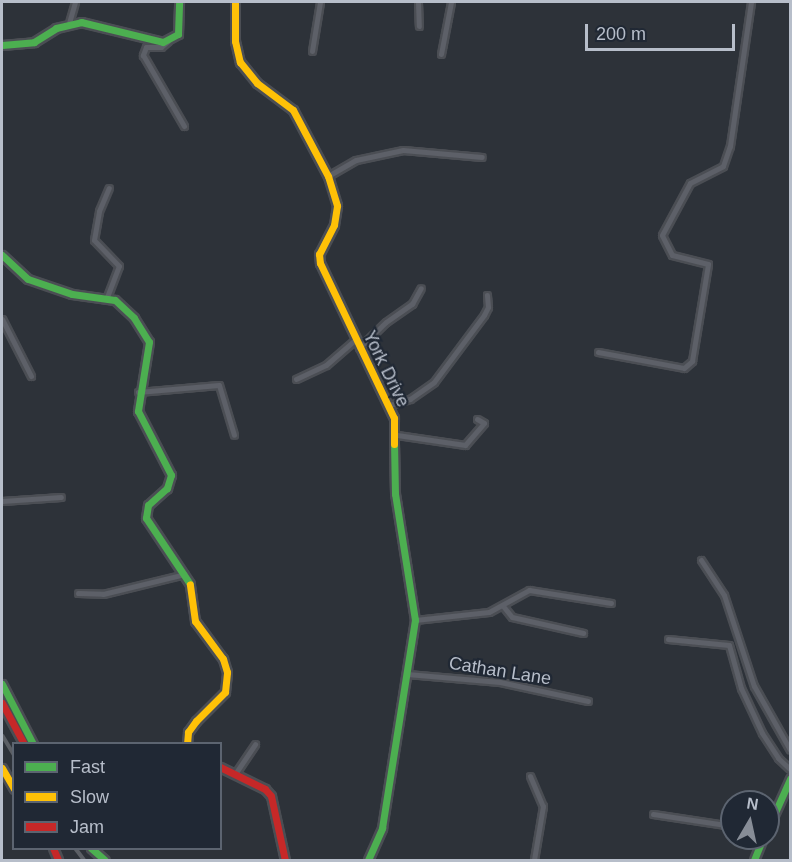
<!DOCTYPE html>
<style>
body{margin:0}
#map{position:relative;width:792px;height:862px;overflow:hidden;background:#2d3239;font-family:Arial,sans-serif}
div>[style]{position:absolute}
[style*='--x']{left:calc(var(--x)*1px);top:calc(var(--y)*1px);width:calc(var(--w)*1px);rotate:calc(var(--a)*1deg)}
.roads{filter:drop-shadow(2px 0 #4b4e54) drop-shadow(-2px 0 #4b4e54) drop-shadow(0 2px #4b4e54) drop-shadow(0 -2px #4b4e54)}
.street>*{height:5px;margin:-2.5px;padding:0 2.5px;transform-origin:2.5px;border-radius:2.5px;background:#5d6068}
.fast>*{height:7px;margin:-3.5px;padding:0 3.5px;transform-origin:3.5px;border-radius:3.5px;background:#4caf50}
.slow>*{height:7px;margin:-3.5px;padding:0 3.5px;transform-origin:3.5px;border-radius:3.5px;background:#ffc107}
.jam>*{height:7px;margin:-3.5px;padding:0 3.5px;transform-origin:3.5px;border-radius:3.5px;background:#c62828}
.rail>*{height:4px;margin-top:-2px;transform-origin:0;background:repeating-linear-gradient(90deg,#202834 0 4.5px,#5b5f65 0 9px);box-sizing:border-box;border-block:2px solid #5b5f65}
span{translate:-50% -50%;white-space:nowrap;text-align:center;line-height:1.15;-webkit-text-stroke:4.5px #202834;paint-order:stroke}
.street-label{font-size:18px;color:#b7beca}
.frame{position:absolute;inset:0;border:3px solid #b7beca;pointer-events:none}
.legend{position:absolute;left:12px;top:742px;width:210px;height:108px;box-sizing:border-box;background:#202834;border:2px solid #5c6470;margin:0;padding:8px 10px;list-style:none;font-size:18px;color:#b7beca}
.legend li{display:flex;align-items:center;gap:12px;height:30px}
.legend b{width:30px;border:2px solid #5c6470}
.north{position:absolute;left:720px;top:790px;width:60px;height:60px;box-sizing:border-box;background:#202834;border:2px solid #5c6470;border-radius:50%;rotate:9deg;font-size:16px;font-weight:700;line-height:24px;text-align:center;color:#b7beca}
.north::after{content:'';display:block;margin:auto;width:21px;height:27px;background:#878d97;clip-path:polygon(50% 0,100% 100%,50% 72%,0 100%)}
.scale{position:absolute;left:585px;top:24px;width:150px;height:27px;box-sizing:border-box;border:3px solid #b7beca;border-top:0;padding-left:8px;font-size:18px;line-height:21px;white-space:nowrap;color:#b7beca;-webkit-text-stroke:4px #202834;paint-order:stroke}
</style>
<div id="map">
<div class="roads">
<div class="street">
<i style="--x:418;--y:2;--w:24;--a:88"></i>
<i style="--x:69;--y:23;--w:22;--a:-74"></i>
<i style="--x:168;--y:41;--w:9;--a:139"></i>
<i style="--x:161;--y:47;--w:15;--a:180"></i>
<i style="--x:146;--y:47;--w:9;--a:111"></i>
<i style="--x:143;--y:55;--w:82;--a:60"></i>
<i style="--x:312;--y:51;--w:50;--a:-80.7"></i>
<i style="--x:441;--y:54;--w:53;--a:-79.1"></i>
<i style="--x:328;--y:176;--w:32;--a:-30"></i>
<i style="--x:356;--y:160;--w:48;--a:-12"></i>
<i style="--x:403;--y:150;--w:79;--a:5.1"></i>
<i style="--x:107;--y:297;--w:33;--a:-69"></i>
<i style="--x:119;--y:266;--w:36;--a:-134"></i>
<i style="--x:94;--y:240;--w:29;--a:-80"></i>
<i style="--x:99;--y:211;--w:25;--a:-67"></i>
<i style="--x:2;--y:319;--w:64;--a:63"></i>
<i style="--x:359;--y:348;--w:37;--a:-44"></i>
<i style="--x:386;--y:322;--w:32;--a:-35"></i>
<i style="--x:412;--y:304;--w:18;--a:-61"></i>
<i style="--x:598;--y:352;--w:87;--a:10.5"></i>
<i style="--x:684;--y:368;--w:11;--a:-41"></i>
<i style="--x:692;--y:361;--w:98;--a:-80.6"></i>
<i style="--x:708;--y:264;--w:37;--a:-166"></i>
<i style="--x:672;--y:255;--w:22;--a:-117"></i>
<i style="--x:662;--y:235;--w:59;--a:-61.7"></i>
<i style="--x:690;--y:183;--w:37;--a:-27"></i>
<i style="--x:723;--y:166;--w:21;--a:-71"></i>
<i style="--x:730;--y:146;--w:146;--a:-81.7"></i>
<i style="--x:296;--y:379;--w:33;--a:-25"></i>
<i style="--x:326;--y:365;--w:38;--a:-41"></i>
<i style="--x:138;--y:392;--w:81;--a:-4.9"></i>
<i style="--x:219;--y:385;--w:52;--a:73.3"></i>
<i style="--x:390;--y:405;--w:21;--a:-17"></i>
<i style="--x:410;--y:399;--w:29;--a:-35"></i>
<i style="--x:434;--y:382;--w:84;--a:-53.3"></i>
<i style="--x:484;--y:315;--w:9;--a:-63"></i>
<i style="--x:488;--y:307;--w:12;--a:-95"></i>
<i style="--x:397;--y:435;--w:69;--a:8.4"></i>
<i style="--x:465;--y:445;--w:29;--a:-49"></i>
<i style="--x:484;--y:423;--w:8;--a:-150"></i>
<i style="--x:2;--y:501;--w:59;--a:-3.9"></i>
<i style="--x:701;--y:560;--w:42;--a:56.7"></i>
<i style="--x:724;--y:595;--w:96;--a:71.8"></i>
<i style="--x:754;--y:686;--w:73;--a:60.6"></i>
<i style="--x:78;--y:593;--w:25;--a:2"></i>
<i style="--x:103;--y:594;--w:84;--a:-13.7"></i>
<i style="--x:503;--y:606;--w:14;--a:51"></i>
<i style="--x:512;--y:617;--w:73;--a:12.7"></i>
<i style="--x:415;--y:620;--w:74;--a:-6.2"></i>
<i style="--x:489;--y:612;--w:46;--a:-28.8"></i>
<i style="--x:529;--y:590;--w:83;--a:9"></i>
<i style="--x:668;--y:639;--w:61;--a:5.6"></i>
<i style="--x:729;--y:645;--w:45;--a:74.4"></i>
<i style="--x:741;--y:688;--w:50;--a:65"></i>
<i style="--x:762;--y:733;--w:30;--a:57"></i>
<i style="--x:778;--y:758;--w:16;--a:43"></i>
<i style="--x:407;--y:674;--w:93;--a:4.9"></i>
<i style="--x:500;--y:682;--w:90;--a:12.2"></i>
<i style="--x:235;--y:774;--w:36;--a:-56"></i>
<i style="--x:530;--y:776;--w:33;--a:67"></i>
<i style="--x:543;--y:806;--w:55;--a:99.5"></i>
<i style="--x:653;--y:814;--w:80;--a:8.6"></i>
</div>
<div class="fast">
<i style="--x:2;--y:45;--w:32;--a:-5"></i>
<i style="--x:34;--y:42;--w:26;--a:-32"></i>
<i style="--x:56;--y:28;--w:26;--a:-13"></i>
<i style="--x:81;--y:22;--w:84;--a:13.7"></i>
<i style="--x:163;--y:42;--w:17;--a:-28"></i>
<i style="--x:178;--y:34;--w:32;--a:-88"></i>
<i style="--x:2;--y:255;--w:35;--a:43"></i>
<i style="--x:28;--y:279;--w:46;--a:18.8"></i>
<i style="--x:72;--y:294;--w:43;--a:7.9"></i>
<i style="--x:115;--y:300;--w:26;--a:43"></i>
<i style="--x:134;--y:318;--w:28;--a:58"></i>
<i style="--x:149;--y:342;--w:70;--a:99.1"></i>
<i style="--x:138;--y:411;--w:72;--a:62.7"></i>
<i style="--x:171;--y:475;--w:14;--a:107"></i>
<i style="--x:167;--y:488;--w:25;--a:138"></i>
<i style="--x:148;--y:505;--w:13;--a:99"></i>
<i style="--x:146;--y:518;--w:79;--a:56.3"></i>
<i style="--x:2;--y:684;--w:68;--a:62.7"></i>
<i style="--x:768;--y:828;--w:54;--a:-65.8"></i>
<i style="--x:91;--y:848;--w:18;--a:41"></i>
<i style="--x:368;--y:860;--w:35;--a:-66"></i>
<i style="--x:382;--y:828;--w:211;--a:-81"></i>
<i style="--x:415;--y:620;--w:128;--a:-99"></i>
<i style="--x:395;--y:494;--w:50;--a:-91.1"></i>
<i style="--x:754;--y:860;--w:24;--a:-68"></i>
</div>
<div class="slow">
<i style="--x:235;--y:2;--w:39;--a:90"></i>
<i style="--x:235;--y:41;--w:22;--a:77"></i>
<i style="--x:240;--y:62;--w:27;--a:51"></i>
<i style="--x:257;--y:83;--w:45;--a:36.9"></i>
<i style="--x:293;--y:110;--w:75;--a:62.1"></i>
<i style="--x:328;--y:176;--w:31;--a:73"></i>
<i style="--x:337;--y:206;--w:19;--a:99"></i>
<i style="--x:334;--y:225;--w:33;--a:117"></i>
<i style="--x:319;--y:254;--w:9;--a:84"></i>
<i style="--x:320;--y:263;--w:172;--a:64.5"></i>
<i style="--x:394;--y:418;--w:26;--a:90"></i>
<i style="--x:187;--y:744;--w:12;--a:-85"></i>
<i style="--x:188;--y:732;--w:14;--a:-54"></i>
<i style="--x:196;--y:721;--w:41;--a:-45"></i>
<i style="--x:225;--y:692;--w:20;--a:-84"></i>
<i style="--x:227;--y:672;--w:14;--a:-107"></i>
<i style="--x:223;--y:659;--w:47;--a:-126.4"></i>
<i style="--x:195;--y:621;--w:37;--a:-98"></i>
<i style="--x:2;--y:768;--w:24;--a:60"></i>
</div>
<div class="jam">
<i style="--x:2;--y:703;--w:47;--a:61.8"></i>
<i style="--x:220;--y:767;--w:50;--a:26.1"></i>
<i style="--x:265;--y:789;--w:9;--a:49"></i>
<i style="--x:271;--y:796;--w:66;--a:77.7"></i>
<i style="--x:53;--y:848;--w:13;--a:67"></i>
</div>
</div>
<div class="rail">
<i style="--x:2;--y:735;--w:23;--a:59"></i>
<i style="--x:75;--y:848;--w:15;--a:53"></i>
</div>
<div class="street-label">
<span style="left:386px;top:369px;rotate:64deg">York Drive</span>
<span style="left:500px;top:671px;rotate:9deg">Cathan Lane</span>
</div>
<div class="frame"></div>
<ul class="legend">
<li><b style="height:8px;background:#4caf50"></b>Fast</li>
<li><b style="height:8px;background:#ffc107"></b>Slow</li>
<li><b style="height:8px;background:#c62828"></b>Jam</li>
</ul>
<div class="north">N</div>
<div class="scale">200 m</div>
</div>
